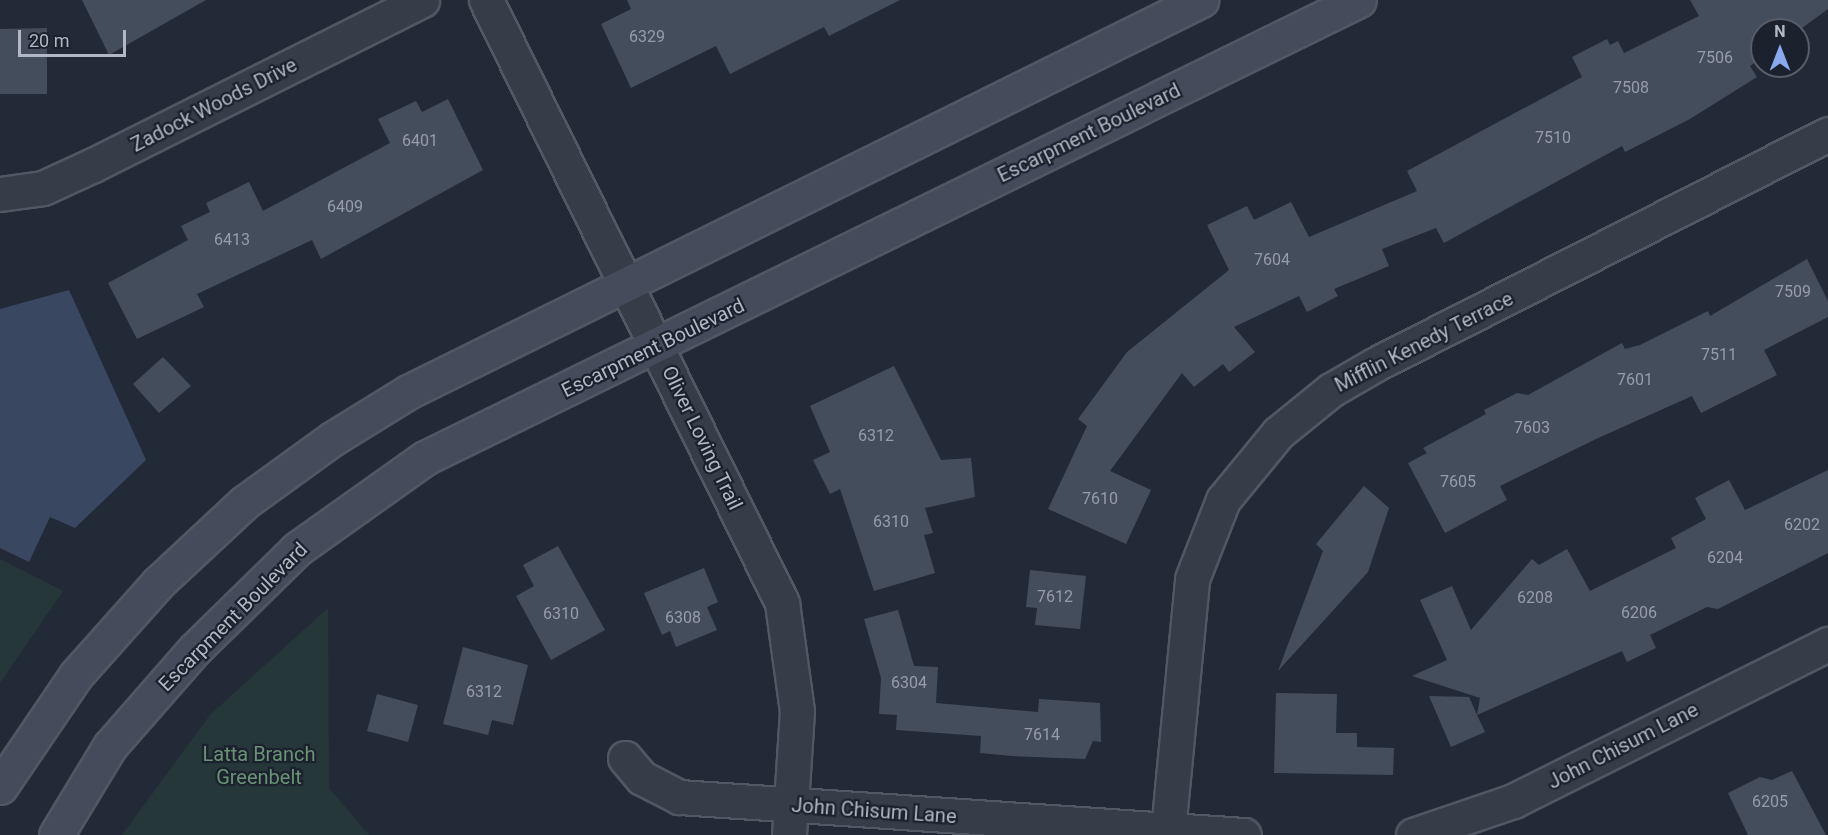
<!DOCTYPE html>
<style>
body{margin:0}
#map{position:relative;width:1828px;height:835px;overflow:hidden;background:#232a37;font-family:Roboto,sans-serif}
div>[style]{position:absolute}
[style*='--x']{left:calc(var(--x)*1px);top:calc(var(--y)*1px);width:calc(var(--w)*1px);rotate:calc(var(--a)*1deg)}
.green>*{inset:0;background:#263739}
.water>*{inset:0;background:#394760}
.building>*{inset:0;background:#444d5c}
.roads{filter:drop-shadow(2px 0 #515763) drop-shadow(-2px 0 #515763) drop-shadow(0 2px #515763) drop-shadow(0 -2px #515763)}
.street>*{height:33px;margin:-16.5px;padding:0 16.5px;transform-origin:16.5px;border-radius:16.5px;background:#363c48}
.secondary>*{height:33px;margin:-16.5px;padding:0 16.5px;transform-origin:16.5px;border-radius:16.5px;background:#444b5b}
span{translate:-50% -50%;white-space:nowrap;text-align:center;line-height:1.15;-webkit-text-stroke:4.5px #1b212d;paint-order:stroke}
.number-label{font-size:16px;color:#969caa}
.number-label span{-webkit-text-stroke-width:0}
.street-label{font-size:20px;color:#b1b7c4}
.park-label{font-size:20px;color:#6a9376}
.north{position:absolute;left:1750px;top:18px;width:60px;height:60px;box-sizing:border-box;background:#1b212d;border:2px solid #575d69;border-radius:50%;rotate:0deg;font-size:16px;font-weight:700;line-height:24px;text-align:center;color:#b1b7c4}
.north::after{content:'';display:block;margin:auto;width:21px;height:27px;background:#8aaaf0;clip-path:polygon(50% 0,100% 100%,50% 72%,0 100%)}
.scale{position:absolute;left:18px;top:30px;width:108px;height:27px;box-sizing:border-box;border:3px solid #b1b7c4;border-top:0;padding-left:8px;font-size:18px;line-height:21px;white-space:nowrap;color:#b1b7c4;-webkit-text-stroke:4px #1b212d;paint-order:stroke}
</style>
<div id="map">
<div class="green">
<i style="clip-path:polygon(0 559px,63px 591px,0 683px)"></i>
<i style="clip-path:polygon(328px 608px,329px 788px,369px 835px,122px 835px,210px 715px)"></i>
</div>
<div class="water">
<i style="clip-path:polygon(69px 290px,146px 460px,75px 528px,50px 517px,29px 562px,0 548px,0 309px)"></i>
</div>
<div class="building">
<i style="clip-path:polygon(82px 0,206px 0,109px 55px)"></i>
<i style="clip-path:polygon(627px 0,900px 0,829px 36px,824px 27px,730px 74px,716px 46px,631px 88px,601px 24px,631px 9px)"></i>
<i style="clip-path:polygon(1690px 0,1828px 0,1828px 9px,1798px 31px,1762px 30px,1762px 58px,1750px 66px,1757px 77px,1690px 119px,1625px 152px,1622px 146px,1444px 243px,1436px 228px,1382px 249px,1389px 266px,1334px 289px,1338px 296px,1307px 312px,1299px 296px,1234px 327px,1255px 352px,1229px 372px,1223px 364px,1194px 387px,1182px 373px,1110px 471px,1151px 490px,1126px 544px,1048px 509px,1087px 426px,1078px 419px,1127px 352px,1229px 270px,1207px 225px,1247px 206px,1254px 220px,1291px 202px,1309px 237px,1417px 191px,1407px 171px,1582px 77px,1572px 57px,1607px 39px,1610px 45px,1618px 41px,1624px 53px,1699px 16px)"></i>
<i style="clip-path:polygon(47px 28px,47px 94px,0 94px,0 29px)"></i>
<i style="clip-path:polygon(448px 99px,483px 170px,321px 259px,312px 240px,197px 294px,204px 307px,137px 339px,108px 283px,188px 240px,181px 226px,210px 212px,206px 203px,249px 182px,263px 211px,390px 143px,378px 119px,416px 101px,422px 112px)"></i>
<i style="clip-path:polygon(1807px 259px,1828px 301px,1828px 317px,1764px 350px,1777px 375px,1701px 413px,1692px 396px,1596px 439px,1500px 486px,1507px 500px,1445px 533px,1408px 463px,1427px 453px,1423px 448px,1486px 414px,1484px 410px,1517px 393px,1528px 395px,1622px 343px,1625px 349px,1640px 345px,1708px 311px,1710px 316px)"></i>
<i style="clip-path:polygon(163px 357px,191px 386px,159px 413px,133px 384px)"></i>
<i style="clip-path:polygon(894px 366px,941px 460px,971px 458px,975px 497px,925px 508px,933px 533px,924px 535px,935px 573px,874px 591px,840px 489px,830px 494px,813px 460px,830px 452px,810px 406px)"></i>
<i style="clip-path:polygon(1828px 470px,1828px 553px,1718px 609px,1707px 607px,1650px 635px,1656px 648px,1627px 662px,1622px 651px,1477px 715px,1485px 732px,1451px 747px,1429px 696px,1469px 697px,1477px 715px,1480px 698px,1412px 676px,1447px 660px,1420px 600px,1452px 586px,1471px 630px,1532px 559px,1539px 565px,1567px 549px,1590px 591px,1676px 548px,1671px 538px,1706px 519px,1695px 498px,1729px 480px,1745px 510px)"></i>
<i style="clip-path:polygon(1364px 486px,1389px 508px,1368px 572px,1278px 671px,1323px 551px,1316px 544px)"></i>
<i style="clip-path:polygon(558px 546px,605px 630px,551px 660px,516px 596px,534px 586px,523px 565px)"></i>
<i style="clip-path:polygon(704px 568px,718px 602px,707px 607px,717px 630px,676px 647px,670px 631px,662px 635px,644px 593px)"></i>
<i style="clip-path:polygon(1030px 570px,1086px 576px,1080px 629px,1035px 625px,1037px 608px,1026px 607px)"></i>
<i style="clip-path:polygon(898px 610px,914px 666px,938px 667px,936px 703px,1038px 712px,1039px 699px,1100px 703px,1101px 742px,1093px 741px,1085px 759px,1012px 756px,980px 753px,981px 736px,896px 730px,897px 715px,879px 714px,881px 678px,864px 619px)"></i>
<i style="clip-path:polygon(463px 647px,528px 665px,513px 725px,492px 720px,488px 735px,443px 724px)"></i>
<i style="clip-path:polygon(1276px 693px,1337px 694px,1336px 733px,1357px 733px,1357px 747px,1394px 748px,1393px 775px,1274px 773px)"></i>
<i style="clip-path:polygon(377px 694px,418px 705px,408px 742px,367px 731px)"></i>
<i style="clip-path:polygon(1792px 771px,1826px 835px,1748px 835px,1728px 793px,1760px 777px,1772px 780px)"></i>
</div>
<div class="roads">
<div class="street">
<i style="--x:486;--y:0;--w:672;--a:63.85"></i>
<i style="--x:782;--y:603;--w:109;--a:82.1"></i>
<i style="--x:797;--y:711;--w:124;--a:93.7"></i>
<i style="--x:0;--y:194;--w:43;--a:-7.9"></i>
<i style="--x:43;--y:188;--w:55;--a:-24.7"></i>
<i style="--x:93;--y:165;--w:368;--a:-26.6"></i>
<i style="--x:625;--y:758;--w:26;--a:50"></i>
<i style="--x:642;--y:778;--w:42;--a:27.2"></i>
<i style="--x:679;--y:797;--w:566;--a:3.85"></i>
<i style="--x:1168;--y:830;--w:252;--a:-84.5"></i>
<i style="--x:1192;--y:579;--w:85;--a:-68.6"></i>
<i style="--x:1223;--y:500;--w:87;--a:-50.6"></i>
<i style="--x:1278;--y:433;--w:68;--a:-39.1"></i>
<i style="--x:1331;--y:390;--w:52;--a:-30"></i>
<i style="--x:1376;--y:364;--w:507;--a:-26.97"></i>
<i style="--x:1413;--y:835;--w:106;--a:-18.8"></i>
<i style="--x:1513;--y:801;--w:352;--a:-26.5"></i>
</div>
<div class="secondary">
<i style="--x:0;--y:787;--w:135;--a:-55.8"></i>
<i style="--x:76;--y:675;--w:123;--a:-48.3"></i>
<i style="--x:158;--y:583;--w:119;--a:-43"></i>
<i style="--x:245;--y:502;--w:107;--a:-35.9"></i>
<i style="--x:332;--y:439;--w:89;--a:-31.7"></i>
<i style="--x:408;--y:392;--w:885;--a:-26.3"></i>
<i style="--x:56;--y:835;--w:104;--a:-58.8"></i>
<i style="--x:110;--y:746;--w:129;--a:-48.8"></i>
<i style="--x:195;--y:649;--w:143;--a:-44.4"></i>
<i style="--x:297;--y:549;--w:157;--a:-35.4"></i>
<i style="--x:425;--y:458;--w:1040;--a:-26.12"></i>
</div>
</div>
<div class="number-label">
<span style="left:647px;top:37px">6329</span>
<span style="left:1715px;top:58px">7506</span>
<span style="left:1631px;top:88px">7508</span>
<span style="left:1553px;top:138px">7510</span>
<span style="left:420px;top:141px">6401</span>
<span style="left:345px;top:207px">6409</span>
<span style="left:232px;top:240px">6413</span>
<span style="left:1272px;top:260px">7604</span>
<span style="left:1793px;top:292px">7509</span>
<span style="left:1719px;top:355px">7511</span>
<span style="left:1635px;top:380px">7601</span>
<span style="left:1532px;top:428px">7603</span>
<span style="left:876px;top:436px">6312</span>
<span style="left:1458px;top:482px">7605</span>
<span style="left:1100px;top:499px">7610</span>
<span style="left:891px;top:522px">6310</span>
<span style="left:1802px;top:525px">6202</span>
<span style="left:1725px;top:558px">6204</span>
<span style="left:1055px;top:597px">7612</span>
<span style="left:1535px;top:598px">6208</span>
<span style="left:1639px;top:613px">6206</span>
<span style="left:561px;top:614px">6310</span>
<span style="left:683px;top:618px">6308</span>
<span style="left:909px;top:683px">6304</span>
<span style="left:484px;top:692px">6312</span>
<span style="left:1042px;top:735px">7614</span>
<span style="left:1770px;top:802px">6205</span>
</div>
<div class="street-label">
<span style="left:214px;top:105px;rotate:-27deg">Zadock Woods Drive</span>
<span style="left:1089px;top:133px;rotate:-26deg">Escarpment Boulevard</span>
<span style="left:1424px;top:342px;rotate:-27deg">Mifflin Kenedy Terrace</span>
<span style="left:653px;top:348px;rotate:-26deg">Escarpment Boulevard</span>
<span style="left:702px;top:438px;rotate:64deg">Oliver Loving Trail</span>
<span style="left:233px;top:617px;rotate:-45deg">Escarpment Boulevard</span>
<span style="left:1623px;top:746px;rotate:-27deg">John Chisum Lane</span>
<span style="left:874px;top:811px;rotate:4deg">John Chisum Lane</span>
</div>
<div class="park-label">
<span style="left:259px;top:766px">Latta Branch<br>Greenbelt</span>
</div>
<div class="north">N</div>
<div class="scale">20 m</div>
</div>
